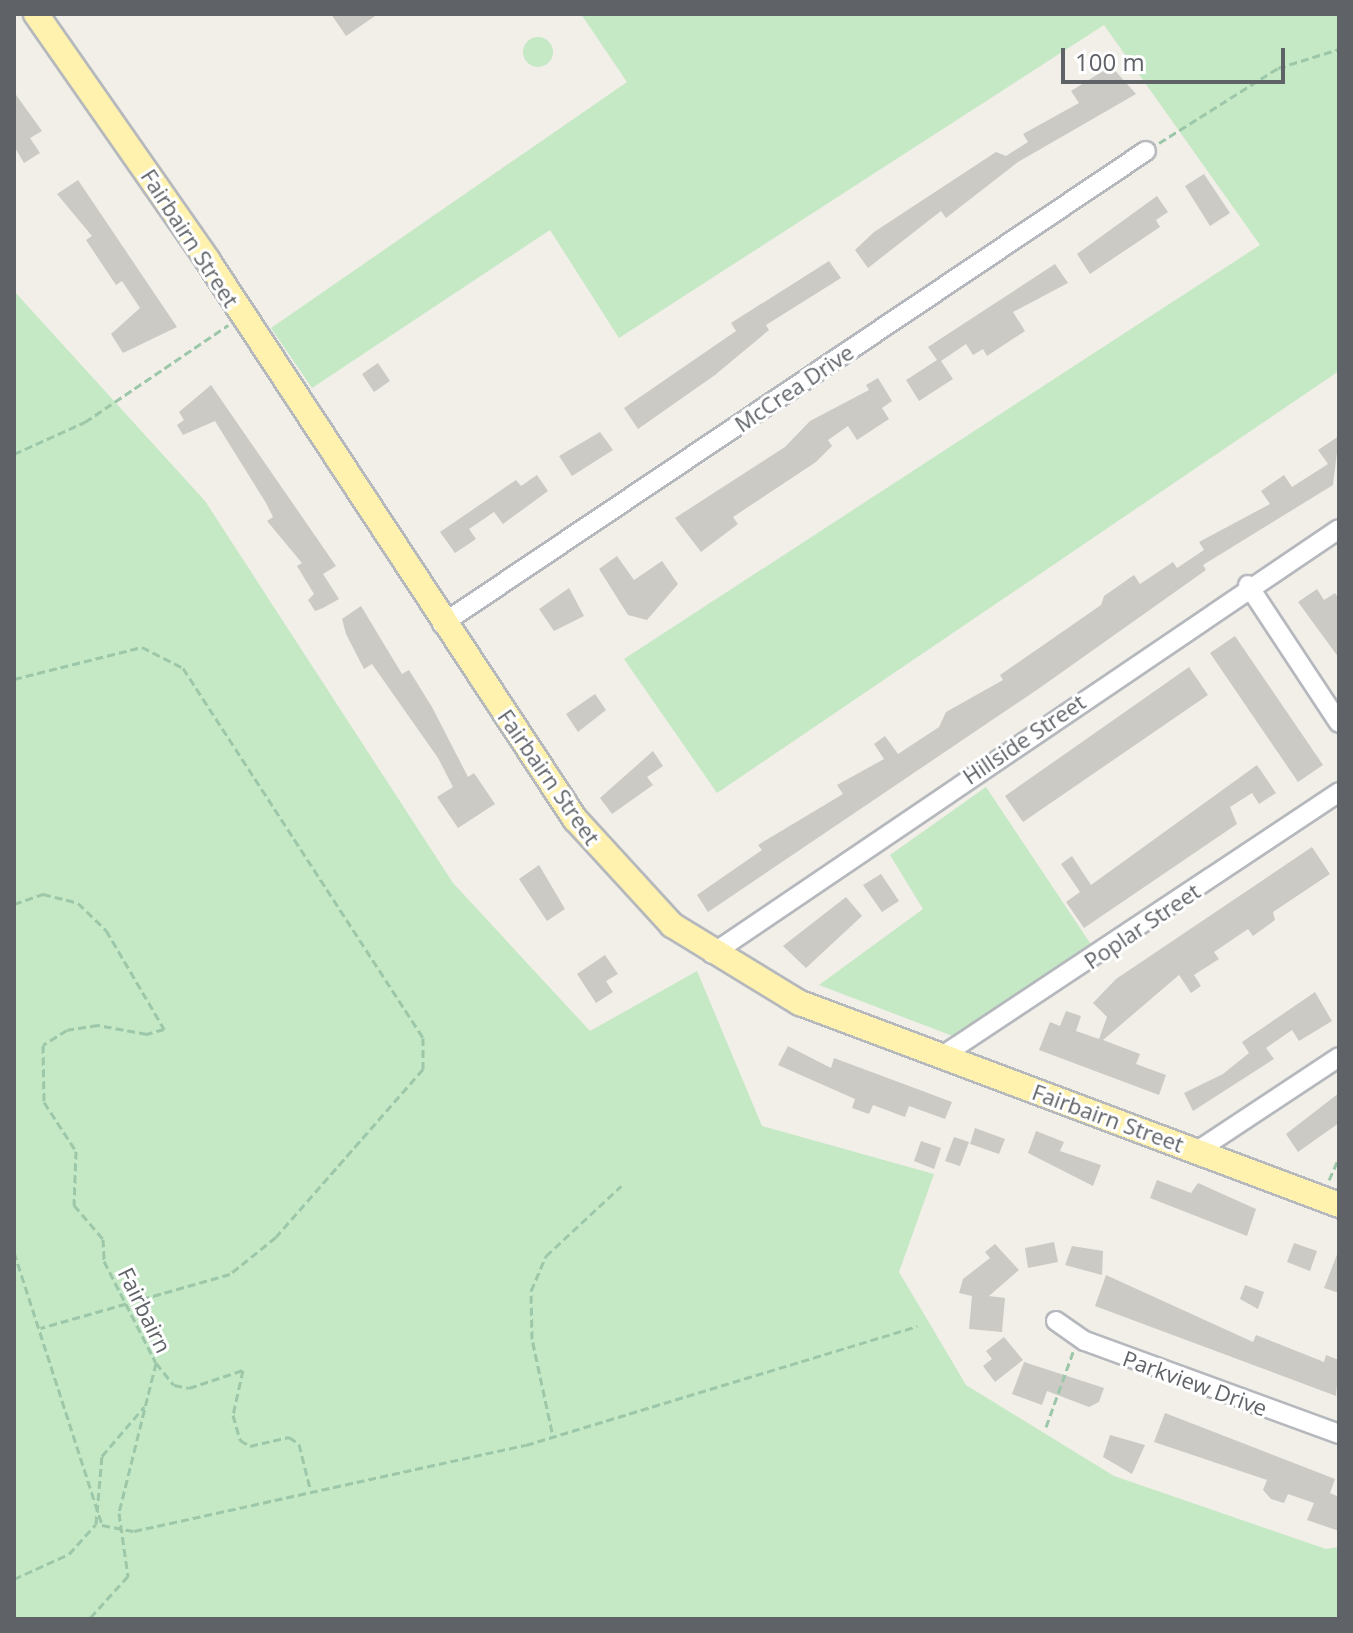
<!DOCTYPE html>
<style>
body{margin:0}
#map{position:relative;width:1353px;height:1633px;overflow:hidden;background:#f1efe8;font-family:"Open Sans",sans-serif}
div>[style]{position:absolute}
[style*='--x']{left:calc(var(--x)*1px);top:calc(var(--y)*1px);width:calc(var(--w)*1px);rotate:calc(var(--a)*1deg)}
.green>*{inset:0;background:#c5e8c5}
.round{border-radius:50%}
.building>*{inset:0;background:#cccac5}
.path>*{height:3px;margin-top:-1.5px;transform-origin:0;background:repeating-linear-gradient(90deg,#9cc7a9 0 8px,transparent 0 12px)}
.roads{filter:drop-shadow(2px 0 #b5b8bc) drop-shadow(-2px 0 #b5b8bc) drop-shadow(0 2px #b5b8bc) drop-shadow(0 -2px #b5b8bc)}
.minor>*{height:18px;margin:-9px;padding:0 9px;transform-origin:9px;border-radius:9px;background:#fff}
.major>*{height:24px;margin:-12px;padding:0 12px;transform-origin:12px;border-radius:12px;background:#fff2af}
span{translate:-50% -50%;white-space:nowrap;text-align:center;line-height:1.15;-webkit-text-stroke:6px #fff;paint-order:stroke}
.street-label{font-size:22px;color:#5f6368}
.frame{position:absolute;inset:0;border:16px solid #5f6368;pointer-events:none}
.scale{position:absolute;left:1061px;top:48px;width:224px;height:36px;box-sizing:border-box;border:4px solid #5f6368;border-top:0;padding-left:10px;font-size:24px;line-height:28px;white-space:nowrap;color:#5f6368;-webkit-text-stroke:6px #fff;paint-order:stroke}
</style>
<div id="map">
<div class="green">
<i style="clip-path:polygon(581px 14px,1339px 14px,1339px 371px,717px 793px,624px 659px,1260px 245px,1104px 25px,619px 338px,550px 230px,312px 388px,271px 328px,627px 82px)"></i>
<i class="round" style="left:523px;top:37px;width:30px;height:30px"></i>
<i style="clip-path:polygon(14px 291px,205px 501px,453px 883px,590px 1031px,697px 971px,762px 1126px,934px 1174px,899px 1272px,966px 1385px,1114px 1476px,1326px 1549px,1339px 1547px,1339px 1619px,14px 1619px)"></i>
<i style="clip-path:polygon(986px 787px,1092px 946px,958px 1038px,819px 985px,923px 909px,890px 855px)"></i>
</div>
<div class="building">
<i style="clip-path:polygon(331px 14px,378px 14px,346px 36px)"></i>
<i style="clip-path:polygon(1111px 66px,1136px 94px,1018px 162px,946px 218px,941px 211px,868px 268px,855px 250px,874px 232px,996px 152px,1006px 156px,1028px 142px,1023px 134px,1079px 103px,1071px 91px)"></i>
<i style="clip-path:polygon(14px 92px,42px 131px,30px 138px,40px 153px,24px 163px,14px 146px)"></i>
<i style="clip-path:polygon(1204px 174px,1230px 213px,1210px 226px,1185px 186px)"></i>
<i style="clip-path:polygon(78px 180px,177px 327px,123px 353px,111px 334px,140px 308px,122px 281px,116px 285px,86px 240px,92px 236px,57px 194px)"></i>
<i style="clip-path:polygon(1157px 196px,1168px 212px,1156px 220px,1160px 227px,1090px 274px,1077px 254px)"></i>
<i style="clip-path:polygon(829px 261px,841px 278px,766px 325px,769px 330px,715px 375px,638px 429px,624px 408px,736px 331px,731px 323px)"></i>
<i style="clip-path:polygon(1055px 264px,1068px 283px,1013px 312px,1025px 331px,987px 356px,983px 349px,973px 355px,966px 344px,941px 361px,953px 379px,919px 401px,906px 380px,937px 360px,928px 347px)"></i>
<i style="clip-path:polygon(378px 363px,390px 381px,374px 392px,362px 374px)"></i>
<i style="clip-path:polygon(878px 378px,892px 401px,882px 408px,889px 419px,857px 440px,848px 426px,828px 440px,832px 446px,816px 462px,733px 517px,738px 524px,701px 552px,675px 518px,785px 447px,810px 421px,869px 390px,866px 385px)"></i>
<i style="clip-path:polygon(211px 385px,336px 566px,323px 574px,339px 599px,323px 608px,315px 611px,308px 600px,314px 594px,297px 566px,302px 563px,267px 521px,273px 517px,266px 503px,215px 421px,183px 435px,177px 425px,184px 420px,179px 412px)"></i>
<i style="clip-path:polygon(600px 432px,613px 450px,572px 476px,559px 456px)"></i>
<i style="clip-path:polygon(1339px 436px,1333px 485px,1203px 565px,1206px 570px,1041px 687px,708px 912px,697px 895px,762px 850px,758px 845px,843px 794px,837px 785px,884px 759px,874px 744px,885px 736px,898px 754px,939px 727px,946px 712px,1003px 680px,1000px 675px,1101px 605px,1104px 596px,1134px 575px,1140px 584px,1173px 562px,1177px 568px,1204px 550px,1199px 542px,1270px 504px,1261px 491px,1284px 475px,1292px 487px,1328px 464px,1318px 450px)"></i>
<i style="clip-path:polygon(537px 475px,548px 491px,503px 524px,494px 512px,469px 529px,476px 539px,455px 553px,440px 532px,516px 480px,521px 486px)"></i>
<i style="clip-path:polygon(617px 556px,634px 580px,662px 561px,678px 584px,647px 620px,628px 615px,599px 569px)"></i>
<i style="clip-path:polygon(569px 588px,584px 616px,554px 631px,539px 609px)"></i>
<i style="clip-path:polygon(1317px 589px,1324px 600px,1335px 593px,1339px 599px,1339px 658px,1298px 602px)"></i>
<i style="clip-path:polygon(361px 606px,402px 674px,409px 670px,432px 707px,468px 777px,474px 773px,495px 804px,458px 828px,437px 797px,453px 787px,438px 758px,372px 664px,364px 669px,346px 634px,342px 619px)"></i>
<i style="clip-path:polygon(1235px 636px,1323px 765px,1298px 782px,1210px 653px)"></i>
<i style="clip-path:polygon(1189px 667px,1208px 695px,1023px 822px,1005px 796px)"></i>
<i style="clip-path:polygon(595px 694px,606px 710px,578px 732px,566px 714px)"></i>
<i style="clip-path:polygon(653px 751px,663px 766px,647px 777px,653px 785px,612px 814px,600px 798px)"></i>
<i style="clip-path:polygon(1257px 765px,1276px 793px,1259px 804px,1252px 793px,1230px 807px,1237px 824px,1084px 928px,1066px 902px,1080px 892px,1061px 864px,1072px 856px,1091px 885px)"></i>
<i style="clip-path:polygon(1312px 847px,1330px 874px,1273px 912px,1275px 920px,1253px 936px,1248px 929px,1214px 952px,1219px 959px,1194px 975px,1201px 986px,1191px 993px,1179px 975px,1103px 1040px,1140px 1054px,1136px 1064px,1166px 1075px,1159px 1095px,1039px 1050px,1050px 1022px,1060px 1026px,1066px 1011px,1081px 1016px,1076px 1031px,1099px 1039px,1107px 1017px,1093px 1003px,1116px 979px)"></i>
<i style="clip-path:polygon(539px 865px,565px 909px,547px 921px,519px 879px)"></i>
<i style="clip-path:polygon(881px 874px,899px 901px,882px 912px,863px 885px)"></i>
<i style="clip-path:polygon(846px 897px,862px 916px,806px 968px,783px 946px)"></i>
<i style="clip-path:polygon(605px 955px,618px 974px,606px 981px,613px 992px,596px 1003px,577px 974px)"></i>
<i style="clip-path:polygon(1315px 992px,1332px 1021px,1299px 1041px,1292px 1030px,1266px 1048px,1274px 1059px,1193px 1111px,1184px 1093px,1223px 1074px,1249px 1053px,1242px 1042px)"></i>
<i style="clip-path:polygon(788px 1046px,831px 1068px,834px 1058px,952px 1102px,945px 1119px,909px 1106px,905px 1117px,873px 1105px,869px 1114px,852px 1108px,855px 1099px,778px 1065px)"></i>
<i style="clip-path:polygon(1339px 1093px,1339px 1123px,1298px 1152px,1286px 1134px)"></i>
<i style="clip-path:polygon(975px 1128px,1005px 1139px,999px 1154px,970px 1144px)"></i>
<i style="clip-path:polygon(1036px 1131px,1064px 1142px,1060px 1151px,1101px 1165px,1093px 1186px,1028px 1153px)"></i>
<i style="clip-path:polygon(954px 1137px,969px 1142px,960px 1166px,945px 1161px)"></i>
<i style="clip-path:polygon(921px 1141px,941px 1148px,934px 1169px,914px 1161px)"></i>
<i style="clip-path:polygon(1157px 1180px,1191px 1193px,1198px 1183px,1256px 1209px,1247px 1236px,1150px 1198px)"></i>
<i style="clip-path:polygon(1054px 1242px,1058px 1262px,1028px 1268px,1025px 1248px)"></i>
<i style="clip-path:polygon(1294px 1243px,1317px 1251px,1310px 1271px,1287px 1262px)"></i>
<i style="clip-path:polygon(995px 1244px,1019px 1270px,989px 1296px,1005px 1298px,1002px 1332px,969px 1329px,972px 1296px,959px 1293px,963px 1279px,990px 1258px,985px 1252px)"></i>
<i style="clip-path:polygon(1072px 1246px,1103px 1251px,1102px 1275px,1065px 1265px)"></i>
<i style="clip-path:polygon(1338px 1252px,1339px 1252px,1339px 1293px,1324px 1288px)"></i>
<i style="clip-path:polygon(1106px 1275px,1253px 1342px,1256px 1335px,1324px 1362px,1326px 1355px,1339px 1360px,1336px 1396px,1095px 1306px)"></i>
<i style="clip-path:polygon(1245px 1285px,1264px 1292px,1258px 1309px,1240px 1299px)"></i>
<i style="clip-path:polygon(1004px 1337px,1023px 1360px,995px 1382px,983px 1366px,992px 1359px,986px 1351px)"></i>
<i style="clip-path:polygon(1024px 1362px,1104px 1388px,1099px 1402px,1089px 1407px,1047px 1391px,1042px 1405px,1012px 1394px)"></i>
<i style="clip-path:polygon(1165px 1413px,1335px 1479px,1330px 1493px,1339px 1497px,1339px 1531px,1307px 1520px,1314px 1503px,1288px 1494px,1284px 1503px,1271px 1499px,1263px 1490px,1267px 1480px,1154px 1442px)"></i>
<i style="clip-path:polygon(1110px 1435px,1145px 1445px,1132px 1474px,1103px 1457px)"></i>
</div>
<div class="path">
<i style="--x:1159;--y:143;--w:141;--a:-32.2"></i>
<i style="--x:1278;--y:68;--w:64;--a:-17.3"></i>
<i style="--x:14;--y:454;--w:78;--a:-24.3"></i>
<i style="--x:85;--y:422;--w:173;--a:-34.1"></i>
<i style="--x:14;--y:679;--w:132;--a:-14"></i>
<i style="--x:142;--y:647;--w:46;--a:27.1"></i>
<i style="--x:183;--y:668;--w:441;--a:57"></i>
<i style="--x:423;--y:1038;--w:31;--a:90"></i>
<i style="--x:423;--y:1069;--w:223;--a:131.2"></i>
<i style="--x:276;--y:1237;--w:59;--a:141.2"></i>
<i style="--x:230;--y:1274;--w:197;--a:164.1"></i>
<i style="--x:14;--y:904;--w:31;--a:-19"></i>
<i style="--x:43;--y:894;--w:36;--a:14"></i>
<i style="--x:78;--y:903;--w:39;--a:44"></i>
<i style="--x:106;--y:930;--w:115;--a:59.6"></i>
<i style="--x:164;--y:1029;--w:18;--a:164"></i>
<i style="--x:147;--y:1034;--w:50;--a:-169.6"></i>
<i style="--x:98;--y:1025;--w:31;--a:171"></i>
<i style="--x:67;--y:1030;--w:28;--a:148"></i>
<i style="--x:43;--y:1045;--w:57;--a:89"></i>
<i style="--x:44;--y:1102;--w:59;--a:56.9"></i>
<i style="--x:76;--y:1151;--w:54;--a:92.1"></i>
<i style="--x:74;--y:1205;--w:45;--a:49.5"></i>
<i style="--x:103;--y:1239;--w:22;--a:87"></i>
<i style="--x:104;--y:1261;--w:114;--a:63"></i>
<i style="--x:156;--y:1363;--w:154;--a:103.9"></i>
<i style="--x:119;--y:1513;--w:64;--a:81.9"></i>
<i style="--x:128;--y:1576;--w:58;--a:132.2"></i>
<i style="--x:1329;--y:1180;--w:24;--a:-66"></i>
<i style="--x:14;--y:1252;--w:287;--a:72.1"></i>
<i style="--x:102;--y:1525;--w:33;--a:11"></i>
<i style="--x:134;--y:1531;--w:401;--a:-12.4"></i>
<i style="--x:526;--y:1445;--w:409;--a:-16.9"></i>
<i style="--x:156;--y:1363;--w:28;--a:51"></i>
<i style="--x:174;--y:1385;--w:15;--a:11"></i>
<i style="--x:189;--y:1388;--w:57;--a:-18.4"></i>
<i style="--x:243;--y:1370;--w:46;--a:102.5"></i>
<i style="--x:233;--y:1415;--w:26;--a:74"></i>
<i style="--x:240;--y:1440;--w:12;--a:31"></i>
<i style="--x:250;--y:1446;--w:40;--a:-13"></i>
<i style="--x:289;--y:1437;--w:12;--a:35"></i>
<i style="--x:299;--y:1444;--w:45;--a:76"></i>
<i style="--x:1046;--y:1427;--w:80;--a:-70.2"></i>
<i style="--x:552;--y:1432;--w:95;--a:-102.1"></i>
<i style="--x:532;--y:1339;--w:48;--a:-91.2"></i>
<i style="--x:531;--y:1291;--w:38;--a:-67"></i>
<i style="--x:546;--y:1256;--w:103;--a:-43"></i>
<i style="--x:14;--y:1579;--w:60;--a:-24.4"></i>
<i style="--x:69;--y:1554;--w:40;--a:-48"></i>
<i style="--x:96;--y:1524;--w:68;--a:-85"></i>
<i style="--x:102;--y:1456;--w:65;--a:-49.4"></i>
</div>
<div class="roads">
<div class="minor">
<i style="--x:1248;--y:585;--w:165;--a:56.6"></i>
<i style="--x:442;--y:624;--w:848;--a:-33.9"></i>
<i style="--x:712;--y:954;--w:757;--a:-34.13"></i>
<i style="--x:942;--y:1056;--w:477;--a:-33.6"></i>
<i style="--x:1197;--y:1151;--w:170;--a:-33.5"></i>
<i style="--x:1056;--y:1321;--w:35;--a:35"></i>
<i style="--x:1085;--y:1341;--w:270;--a:20.1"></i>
</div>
<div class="major">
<i style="--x:36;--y:14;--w:301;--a:55.1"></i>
<i style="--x:208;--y:261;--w:668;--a:56.67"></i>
<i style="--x:575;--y:819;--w:144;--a:47.5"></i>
<i style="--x:672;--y:925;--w:150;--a:31.4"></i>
<i style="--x:800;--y:1003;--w:576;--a:20.54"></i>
</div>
</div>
<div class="street-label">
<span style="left:190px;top:238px;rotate:57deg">Fairbairn Street</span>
<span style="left:794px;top:388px;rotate:-34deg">McCrea Drive</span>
<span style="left:1024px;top:739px;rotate:-34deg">Hillside Street</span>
<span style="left:549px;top:777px;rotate:55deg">Fairbairn Street</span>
<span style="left:1142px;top:926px;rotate:-34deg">Poplar Street</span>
<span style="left:1108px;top:1118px;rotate:20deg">Fairbairn Street</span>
<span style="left:145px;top:1310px;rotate:64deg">Fairbairn</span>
<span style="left:1195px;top:1383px;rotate:20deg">Parkview Drive</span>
</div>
<div class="frame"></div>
<div class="scale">100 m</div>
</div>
